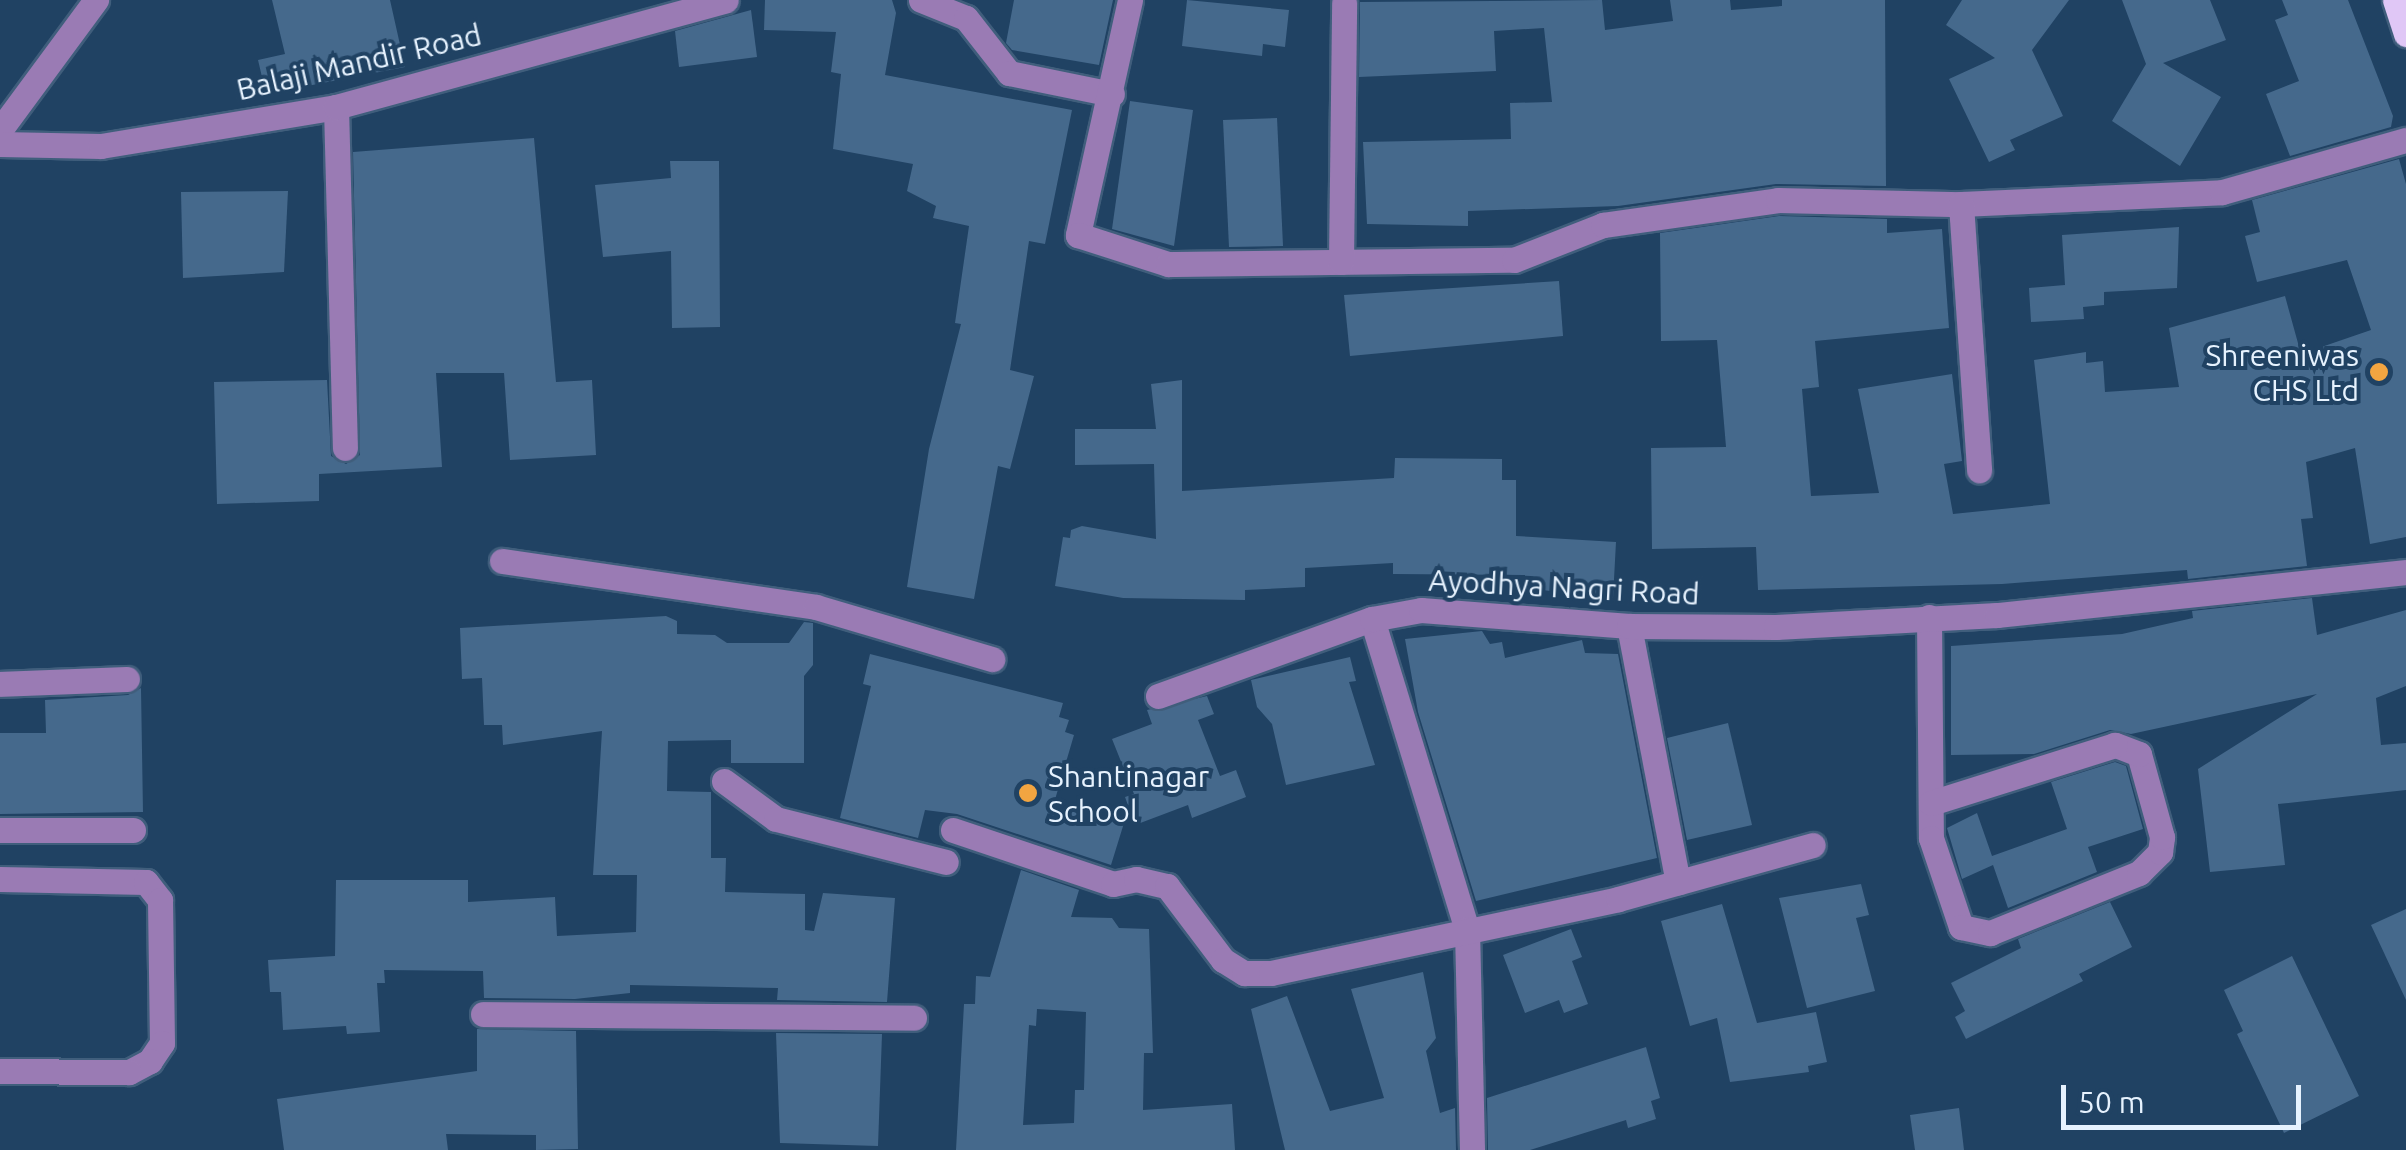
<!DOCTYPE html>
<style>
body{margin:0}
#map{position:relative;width:2406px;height:1150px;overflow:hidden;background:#204263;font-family:Ubuntu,sans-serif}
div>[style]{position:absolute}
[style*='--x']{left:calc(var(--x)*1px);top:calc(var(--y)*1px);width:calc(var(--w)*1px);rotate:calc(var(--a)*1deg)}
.building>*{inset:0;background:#45698c}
.roads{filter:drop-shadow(2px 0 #405e7c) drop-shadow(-2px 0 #405e7c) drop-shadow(0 2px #405e7c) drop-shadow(0 -2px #405e7c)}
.minor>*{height:25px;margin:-12.5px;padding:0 12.5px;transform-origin:12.5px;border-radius:12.5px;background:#9a7bb4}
.major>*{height:25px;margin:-12.5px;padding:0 12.5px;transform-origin:12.5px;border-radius:12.5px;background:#e0c7f6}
.dots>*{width:28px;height:28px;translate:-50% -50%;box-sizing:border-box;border:5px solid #204263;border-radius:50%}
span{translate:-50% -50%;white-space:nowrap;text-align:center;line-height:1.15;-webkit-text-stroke:8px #204263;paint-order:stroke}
.street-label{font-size:30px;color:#e6f2fe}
.poi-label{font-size:30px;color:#e6f2fe}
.right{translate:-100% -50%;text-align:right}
.left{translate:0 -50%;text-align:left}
.scale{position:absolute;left:2061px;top:1085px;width:240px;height:45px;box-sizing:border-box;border:5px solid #e6f2fe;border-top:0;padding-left:12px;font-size:30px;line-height:35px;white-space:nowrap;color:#e6f2fe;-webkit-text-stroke:8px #204263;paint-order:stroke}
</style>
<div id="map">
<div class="building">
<i style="clip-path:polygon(272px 0,390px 0,405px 67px,266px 94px,258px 60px,285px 54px)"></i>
<i style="clip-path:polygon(765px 0,892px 0,896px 13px,885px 75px,1072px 110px,1045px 244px,1029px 241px,1010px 370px,1034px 376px,1010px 469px,998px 466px,974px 599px,907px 587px,929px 449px,961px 324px,955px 323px,969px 226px,933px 218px,936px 206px,907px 191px,913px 164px,833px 149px,841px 74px,831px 72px,836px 32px,764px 30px)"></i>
<i style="clip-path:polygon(1014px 0,1113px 0,1099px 65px,1012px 50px,1006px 43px)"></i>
<i style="clip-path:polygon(1187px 0,1289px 10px,1285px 47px,1263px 44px,1262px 56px,1182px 46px)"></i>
<i style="clip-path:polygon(1602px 0,1605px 30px,1673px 21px,1670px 0,1730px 0,1731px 10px,1782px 6px,1782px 0,1885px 0,1886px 186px,1776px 184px,1618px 206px,1468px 211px,1468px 226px,1367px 224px,1363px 142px,1511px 139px,1510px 103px,1552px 102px,1544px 28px,1494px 31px,1496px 71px,1359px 77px,1360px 2px)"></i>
<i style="clip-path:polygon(1962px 0,2069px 0,2032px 50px,2063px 116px,2010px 140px,2015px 150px,1989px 162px,1949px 79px,1995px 58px,1946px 25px)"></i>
<i style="clip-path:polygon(2122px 0,2210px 0,2226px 40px,2163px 63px,2221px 97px,2180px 166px,2112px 121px,2146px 64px)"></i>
<i style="clip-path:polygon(2282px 0,2348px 0,2393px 116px,2391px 127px,2290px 156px,2266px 94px,2299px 81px,2275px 20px,2288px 15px)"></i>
<i style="clip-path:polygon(751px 10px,757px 57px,679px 67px,675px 31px)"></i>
<i style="clip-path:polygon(1130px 101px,1193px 110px,1174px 246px,1112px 229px)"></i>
<i style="clip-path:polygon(1277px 118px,1283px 246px,1229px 247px,1223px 120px)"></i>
<i style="clip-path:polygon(534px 138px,556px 382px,592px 380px,596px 455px,510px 460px,504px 373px,436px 373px,442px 467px,319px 474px,319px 501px,217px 504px,214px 382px,327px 380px,331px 456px,346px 464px,360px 455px,353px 152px)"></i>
<i style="clip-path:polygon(2399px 159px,2406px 184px,2406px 537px,2370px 544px,2355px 448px,2306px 462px,2313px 518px,2301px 519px,2307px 566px,2188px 579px,2187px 570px,2002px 584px,1758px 590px,1756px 547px,1652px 549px,1651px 448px,1726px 447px,1717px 340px,1661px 341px,1660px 233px,1779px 216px,1887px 219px,1887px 233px,1942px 229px,1949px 328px,1815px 341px,1819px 387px,1802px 389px,1811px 496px,1879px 493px,1858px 389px,1952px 374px,1962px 461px,1944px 464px,1953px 514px,2050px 504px,2034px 360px,2086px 352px,2086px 363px,2103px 361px,2105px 392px,2179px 387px,2169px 328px,2285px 296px,2301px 354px,2371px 330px,2347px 260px,2257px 282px,2245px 236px,2260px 232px,2252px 200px)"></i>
<i style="clip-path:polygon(670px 161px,719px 161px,720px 327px,672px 328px,671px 251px,603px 257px,595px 185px,671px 178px)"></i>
<i style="clip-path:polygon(288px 191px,284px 272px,183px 278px,181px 192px)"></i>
<i style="clip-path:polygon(2179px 227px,2177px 288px,2104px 292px,2104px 305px,2083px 307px,2084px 319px,2031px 322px,2029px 288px,2065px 285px,2062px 235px)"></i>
<i style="clip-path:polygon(1559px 281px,1563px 336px,1350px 356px,1344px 295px)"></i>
<i style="clip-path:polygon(1182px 380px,1182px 491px,1394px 478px,1395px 458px,1502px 459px,1502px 480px,1516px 480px,1516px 536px,1616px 542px,1613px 598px,1524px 588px,1525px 575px,1393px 574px,1393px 563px,1305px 568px,1305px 587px,1245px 590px,1245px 600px,1123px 598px,1055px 586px,1063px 537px,1070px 538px,1071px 530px,1082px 526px,1156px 539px,1154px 464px,1075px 465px,1075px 429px,1156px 429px,1151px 384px)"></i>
<i style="clip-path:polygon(2312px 598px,2317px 635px,2406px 610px,2406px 686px,2376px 698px,2381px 745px,2406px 743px,2406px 790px,2278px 804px,2285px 865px,2210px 872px,2198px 769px,2317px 694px,2131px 734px,2110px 730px,2034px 754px,1951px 755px,1951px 646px,2122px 634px,2193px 618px,2192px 611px)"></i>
<i style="clip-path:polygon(666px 616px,677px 621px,677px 634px,715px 635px,727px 643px,789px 643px,804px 622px,813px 623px,813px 665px,804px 676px,804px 763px,731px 763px,731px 740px,668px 741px,667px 791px,711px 792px,711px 858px,726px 858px,725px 892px,805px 894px,805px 930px,814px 931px,823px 893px,895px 898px,887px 1002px,777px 1000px,778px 988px,630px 985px,630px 993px,575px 999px,484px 998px,483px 971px,384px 970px,385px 983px,377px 983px,380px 1032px,347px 1034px,346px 1026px,283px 1030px,281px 992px,270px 992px,268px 960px,335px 956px,336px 880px,468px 880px,468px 902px,555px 897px,557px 936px,636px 932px,637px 875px,593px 875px,602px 731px,503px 745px,502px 725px,484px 725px,482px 678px,462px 679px,460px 628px)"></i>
<i style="clip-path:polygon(1482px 631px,1490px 644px,1502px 642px,1505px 658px,1582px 640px,1585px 653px,1618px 654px,1657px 858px,1476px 901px,1418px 712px,1405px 639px)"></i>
<i style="clip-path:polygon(870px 654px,1063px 703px,1059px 717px,1069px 720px,1065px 732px,1074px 735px,1054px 803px,1124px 823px,1111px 865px,957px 814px,925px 810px,918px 838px,840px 818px,871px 686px,863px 684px)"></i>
<i style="clip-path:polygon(1350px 657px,1356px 681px,1349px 682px,1375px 765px,1286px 785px,1272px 724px,1257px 707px,1251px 680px)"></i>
<i style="clip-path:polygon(141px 688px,143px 812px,0 814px,0 733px,46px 733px,45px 700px,128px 695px)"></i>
<i style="clip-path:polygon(1207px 696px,1214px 714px,1198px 720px,1220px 776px,1236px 770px,1246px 797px,1192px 818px,1188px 805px,1135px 825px,1125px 797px,1134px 794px,1112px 739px,1152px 724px,1147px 710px)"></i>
<i style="clip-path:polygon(1728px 723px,1752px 825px,1687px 840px,1667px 738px)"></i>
<i style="clip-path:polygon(2115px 762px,2126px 766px,2143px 829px,2088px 847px,2097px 872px,2008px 908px,1993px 865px,1962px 879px,1947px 828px,1977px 813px,1992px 856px,2067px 829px,2051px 782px)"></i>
<i style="clip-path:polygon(evenodd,1021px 870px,1079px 890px,1071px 917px,1112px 918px,1119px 928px,1149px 929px,1153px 1053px,1144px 1053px,1143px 1110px,1232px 1104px,1235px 1150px,956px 1150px,964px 1004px,975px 1004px,976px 976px,990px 977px,1021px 870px,1037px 1009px,1086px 1012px,1084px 1090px,1075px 1090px,1074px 1123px,1023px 1125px,1029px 1025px,1036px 1026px,1037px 1009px)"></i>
<i style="clip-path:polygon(1861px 884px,1869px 915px,1856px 918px,1875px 991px,1807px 1008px,1779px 898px)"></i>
<i style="clip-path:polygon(2110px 902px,2132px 947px,2079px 974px,2083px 981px,1966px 1039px,1955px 1017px,1965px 1011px,1951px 983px,2021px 948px,2018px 939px)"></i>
<i style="clip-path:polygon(1722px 904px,1757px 1023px,1816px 1012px,1827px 1062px,1808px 1066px,1809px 1072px,1730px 1082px,1717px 1018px,1690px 1026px,1661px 921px)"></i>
<i style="clip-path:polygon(2406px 909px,2406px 1000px,2371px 925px)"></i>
<i style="clip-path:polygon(1571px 929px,1582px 957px,1572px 961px,1588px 1004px,1564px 1013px,1559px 1000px,1525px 1013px,1503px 955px)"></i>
<i style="clip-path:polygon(2292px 956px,2359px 1096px,2284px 1133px,2237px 1034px,2243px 1031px,2224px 990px)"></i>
<i style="clip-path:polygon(1423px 972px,1436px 1038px,1426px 1051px,1440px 1113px,1455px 1108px,1456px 1150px,1285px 1150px,1251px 1009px,1287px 996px,1330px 1111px,1384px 1098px,1351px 989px)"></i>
<i style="clip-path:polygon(477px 1029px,576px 1031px,578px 1149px,536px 1150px,536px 1135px,446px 1134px,448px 1150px,284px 1150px,277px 1099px,477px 1071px)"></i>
<i style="clip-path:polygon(776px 1033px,882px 1034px,878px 1146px,780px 1143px)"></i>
<i style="clip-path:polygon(1646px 1047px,1660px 1098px,1651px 1101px,1656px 1119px,1628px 1128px,1626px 1120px,1530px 1150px,1488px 1150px,1487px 1098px)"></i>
<i style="clip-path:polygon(1959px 1108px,1964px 1150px,1915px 1150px,1910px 1115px)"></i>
</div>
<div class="roads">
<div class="minor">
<i style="--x:921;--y:0;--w:48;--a:21.8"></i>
<i style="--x:966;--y:18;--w:70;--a:52"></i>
<i style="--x:1009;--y:73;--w:105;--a:11.5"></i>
<i style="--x:1130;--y:0;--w:241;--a:102.5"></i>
<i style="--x:1078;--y:235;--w:95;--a:17.9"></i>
<i style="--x:1168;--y:264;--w:346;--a:-0.7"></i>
<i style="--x:1514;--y:260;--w:96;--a:-21.5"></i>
<i style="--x:1603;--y:225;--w:177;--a:-8.1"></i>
<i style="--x:1778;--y:200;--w:183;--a:1.3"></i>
<i style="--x:1961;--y:204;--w:261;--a:-2.6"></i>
<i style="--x:2222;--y:192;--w:191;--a:-15.8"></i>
<i style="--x:336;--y:107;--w:341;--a:88.5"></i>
<i style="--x:0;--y:130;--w:162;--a:-53.6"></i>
<i style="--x:0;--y:144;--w:101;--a:1.1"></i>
<i style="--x:101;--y:146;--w:238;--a:-9.4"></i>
<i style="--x:336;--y:107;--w:404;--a:-15.3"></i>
<i style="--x:1961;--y:204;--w:267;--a:86.1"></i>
<i style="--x:1341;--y:262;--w:259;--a:-89.3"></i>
<i style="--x:502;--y:561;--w:317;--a:8.3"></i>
<i style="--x:816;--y:607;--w:184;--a:16.5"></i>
<i style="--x:1929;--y:617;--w:221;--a:89.5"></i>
<i style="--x:1931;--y:838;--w:94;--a:71.4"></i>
<i style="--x:1961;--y:927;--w:30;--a:12"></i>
<i style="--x:1990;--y:933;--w:161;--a:-21.9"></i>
<i style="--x:2139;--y:873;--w:30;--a:-45"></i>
<i style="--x:2160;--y:852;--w:15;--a:-82"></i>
<i style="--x:2162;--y:837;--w:86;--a:-105.5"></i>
<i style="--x:2139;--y:754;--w:26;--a:-159"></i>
<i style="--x:2115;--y:745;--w:193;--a:162.5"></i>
<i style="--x:1372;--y:619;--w:324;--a:73"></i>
<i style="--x:1467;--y:929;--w:221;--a:88.7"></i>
<i style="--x:1629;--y:626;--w:261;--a:79.2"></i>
<i style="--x:0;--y:684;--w:127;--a:-2.3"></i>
<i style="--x:1158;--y:696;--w:227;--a:-19.8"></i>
<i style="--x:1372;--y:619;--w:50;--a:-10.4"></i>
<i style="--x:1421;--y:610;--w:209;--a:4.4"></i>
<i style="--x:1629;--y:626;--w:147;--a:0.4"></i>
<i style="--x:1776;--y:627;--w:221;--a:-3.1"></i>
<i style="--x:1997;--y:615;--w:411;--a:-6"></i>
<i style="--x:724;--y:781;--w:64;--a:36.2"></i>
<i style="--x:776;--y:819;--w:175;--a:14.2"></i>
<i style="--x:0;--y:830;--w:133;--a:0"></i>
<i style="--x:953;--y:830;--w:169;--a:18.6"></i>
<i style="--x:1113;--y:884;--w:24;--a:-12"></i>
<i style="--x:1136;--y:879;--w:32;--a:13"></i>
<i style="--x:1167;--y:886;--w:93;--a:52.9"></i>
<i style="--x:1223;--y:960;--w:25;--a:32"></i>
<i style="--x:1244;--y:973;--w:27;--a:0"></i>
<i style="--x:1271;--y:973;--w:355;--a:-12"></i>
<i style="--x:1618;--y:899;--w:202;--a:-15.5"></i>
<i style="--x:0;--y:879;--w:146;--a:1.2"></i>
<i style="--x:146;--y:882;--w:23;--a:52"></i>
<i style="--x:160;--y:900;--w:143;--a:89.2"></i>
<i style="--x:162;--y:1043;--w:22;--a:124"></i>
<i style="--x:150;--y:1061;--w:24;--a:152"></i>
<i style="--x:129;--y:1072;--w:129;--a:-179.6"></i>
<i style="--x:483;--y:1014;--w:431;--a:0.5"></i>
</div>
<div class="major">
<i style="--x:2395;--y:0;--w:36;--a:72"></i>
</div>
</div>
<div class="dots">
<i style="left:2379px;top:372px;background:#f2a541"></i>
<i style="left:1028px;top:793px;background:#f2a541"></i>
</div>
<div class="street-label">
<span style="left:359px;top:62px;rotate:-13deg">Balaji Mandir Road</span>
<span style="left:1564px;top:587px;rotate:3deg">Ayodhya Nagri Road</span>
</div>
<div class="poi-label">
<span class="right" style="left:2359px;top:372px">Shreeniwas<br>CHS Ltd</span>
<span class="left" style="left:1048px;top:793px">Shantinagar<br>School</span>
</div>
<div class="scale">50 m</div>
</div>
